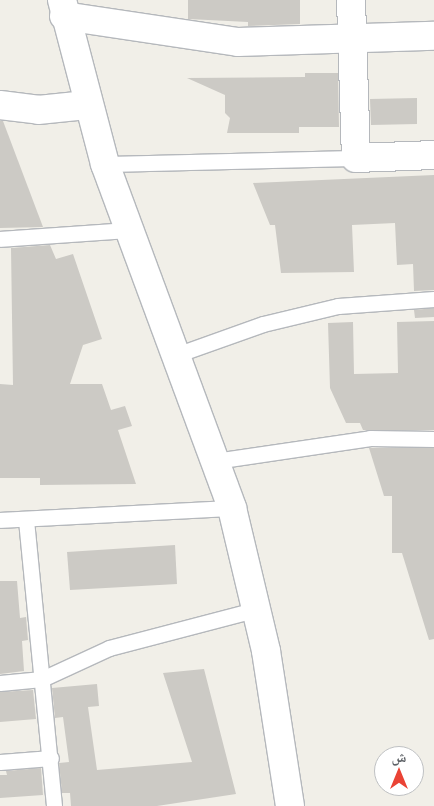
<!DOCTYPE html>
<meta charset="utf-8">
<style>
body{margin:0}
#map{position:relative;width:434px;height:806px;overflow:hidden;background:#f1efe8;font-family:"Exo 2","Noto Naskh Arabic",sans-serif}
div>[style]{position:absolute}
[style*='--x']{left:calc(var(--x)*1px);top:calc(var(--y)*1px);width:calc(var(--w)*1px);rotate:calc(var(--a)*1deg)}
.building>*{inset:0;background:#cccac5}
.roads{filter:drop-shadow(1px 0 #b5b8bc) drop-shadow(-1px 0 #b5b8bc) drop-shadow(0 1px #b5b8bc) drop-shadow(0 -1px #b5b8bc)}
.service>*{height:15px;margin:-7.5px;padding:0 7.5px;transform-origin:7.5px;border-radius:7.5px;background:#fff}
.minor>*{height:28px;margin:-14px;padding:0 14px;transform-origin:14px;border-radius:14px;background:#fff}
.tertiary>*{height:28px;margin:-14px;padding:0 14px;transform-origin:14px;border-radius:14px;background:#fff}
span{translate:-50% -50%;white-space:nowrap;text-align:center;line-height:1.15;-webkit-text-stroke:4px #fff;paint-order:stroke}
.north{position:absolute;left:374px;top:746px;width:50px;height:50px;box-sizing:border-box;background:#fff;border:1px solid #bfc1c3;border-radius:50%;rotate:0deg;font-size:14px;font-weight:700;line-height:20px;text-align:center;color:#5f6368}
.north::after{content:'';display:block;margin:auto;width:18px;height:22px;background:#ea4335;clip-path:polygon(50% 0,100% 100%,50% 72%,0 100%)}
</style>
<div id="map">
<div class="building">
<i style="clip-path:polygon(188px 0,300px 0,300px 24px,248px 26px,248px 22px,188px 19px)"></i>
<i style="clip-path:polygon(305px 73px,338px 73px,339px 127px,299px 127px,299px 133px,227px 133px,230px 118px,225px 113px,225px 95px,187px 78px,305px 77px)"></i>
<i style="clip-path:polygon(417px 98px,417px 124px,371px 125px,370px 99px)"></i>
<i style="clip-path:polygon(0 121px,3px 121px,43px 227px,0 228px)"></i>
<i style="clip-path:polygon(434px 175px,434px 290px,414px 291px,413px 264px,397px 265px,395px 223px,352px 225px,354px 272px,281px 273px,275px 225px,270px 225px,253px 183px)"></i>
<i style="clip-path:polygon(50px 245px,56px 259px,73px 254px,102px 339px,83px 345px,70px 384px,102px 384px,111px 410px,125px 406px,132px 426px,118px 430px,136px 484px,40px 485px,40px 478px,0 478px,0 384px,13px 385px,11px 248px)"></i>
<i style="clip-path:polygon(434px 308px,434px 317px,415px 318px,414px 310px)"></i>
<i style="clip-path:polygon(434px 321px,434px 430px,363px 430px,360px 423px,346px 423px,330px 388px,328px 323px,353px 322px,354px 374px,398px 373px,397px 322px)"></i>
<i style="clip-path:polygon(369px 448px,434px 448px,434px 639px,429px 640px,402px 553px,392px 553px,392px 496px,384px 496px)"></i>
<i style="clip-path:polygon(175px 545px,177px 584px,70px 590px,67px 552px)"></i>
<i style="clip-path:polygon(0 581px,17px 581px,20px 618px,26px 617px,28px 640px,22px 641px,24px 671px,0 674px)"></i>
<i style="clip-path:polygon(204px 669px,236px 794px,157px 806px,71px 806px,70px 793px,62px 793px,59px 763px,69px 762px,63px 717px,55px 718px,52px 688px,97px 684px,99px 706px,88px 707px,97px 770px,192px 762px,163px 673px)"></i>
<i style="clip-path:polygon(33px 690px,36px 719px,0 722px,0 692px)"></i>
<i style="clip-path:polygon(41px 768px,43px 795px,0 798px,0 775px,7px 775px,6px 771px)"></i>
</div>
<div class="roads">
<div class="service">
<i style="--x:105;--y:164;--w:251;--a:-1.4"></i>
<i style="--x:0;--y:239;--w:128;--a:-4"></i>
<i style="--x:176;--y:355;--w:92;--a:-19.6"></i>
<i style="--x:263;--y:324;--w:77;--a:-13.5"></i>
<i style="--x:338;--y:306;--w:96;--a:-4.2"></i>
<i style="--x:215;--y:461;--w:157;--a:-8.4"></i>
<i style="--x:370;--y:438;--w:64;--a:0.9"></i>
<i style="--x:0;--y:520;--w:232;--a:-3"></i>
<i style="--x:26;--y:520;--w:287;--a:84.4"></i>
<i style="--x:0;--y:683;--w:42;--a:-5.4"></i>
<i style="--x:42;--y:679;--w:74;--a:-24.8"></i>
<i style="--x:109;--y:648;--w:154;--a:-14.7"></i>
<i style="--x:0;--y:762;--w:51;--a:-4.5"></i>
</div>
<div class="minor">
<i style="--x:351;--y:0;--w:158;--a:88.2"></i>
<i style="--x:356;--y:158;--w:78;--a:-2.2"></i>
<i style="--x:64;--y:16;--w:176;--a:8.5"></i>
<i style="--x:238;--y:42;--w:196;--a:-1.8"></i>
<i style="--x:0;--y:105;--w:38;--a:7"></i>
<i style="--x:38;--y:110;--w:49;--a:-5.8"></i>
</div>
<div class="tertiary">
<i style="--x:62;--y:0;--w:170;--a:75.3"></i>
<i style="--x:105;--y:164;--w:367;--a:69.7"></i>
<i style="--x:232;--y:508;--w:147;--a:76.6"></i>
<i style="--x:266;--y:651;--w:157;--a:81.2"></i>
</div>
</div>
<div class="north">ش</div>
</div>
